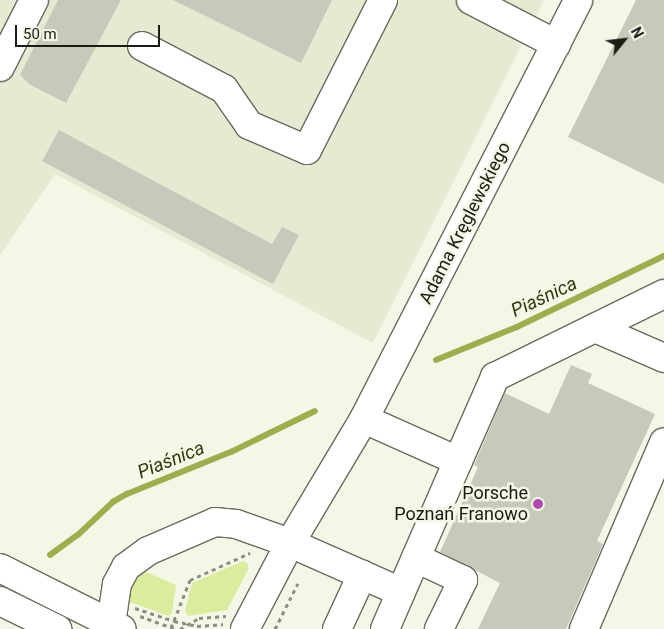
<!DOCTYPE html>
<meta charset="utf-8">
<style>
body{margin:0}
#map{position:relative;width:664px;height:629px;overflow:hidden;background:#f3f7e6;font-family:Roboto,sans-serif}
div>[style]{position:absolute}
[style*='--x']{left:calc(var(--x)*1px);top:calc(var(--y)*1px);width:calc(var(--w)*1px);rotate:calc(var(--a)*1deg)}
.built>*{inset:0;background:#e5ebd2}
.green>*{inset:0;background:#dcec9f}
.stream>*{height:5.5px;margin:-2.75px;padding:0 2.75px;transform-origin:2.75px;border-radius:2.75px;background:#9eae4f}
.building>*{inset:0;background:#c6caba}
.path>*{height:3px;margin-top:-1.5px;transform-origin:0;background:repeating-linear-gradient(90deg,#8a8d81 0 4px,transparent 0 8px)}
.roads{filter:drop-shadow(1px 0 #686b5d) drop-shadow(-1px 0 #686b5d) drop-shadow(0 1px #686b5d) drop-shadow(0 -1px #686b5d)}
.minor>*{height:28px;margin:-14px;padding:0 14px;transform-origin:14px;border-radius:14px;background:#fff}
.dots>*{width:14px;height:14px;translate:-50% -50%;box-sizing:border-box;border:2px solid #f3f7e6;border-radius:50%}
span{translate:-50% -50%;white-space:nowrap;text-align:center;line-height:1.15;-webkit-text-stroke:5px #f3f7e6;paint-order:stroke}
.street-label{font-size:18px;color:#1a1c16}
.poi-label{font-size:18px;color:#1a1c16}
.right{translate:-100% -50%;text-align:right}
.water-label{font-size:19px;color:#323911;font-style:italic}
.north{position:absolute;left:599px;top:15px;width:50px;height:50px;-webkit-text-stroke:4px #f3f7e6;paint-order:stroke;rotate:61deg;font-size:14px;font-weight:700;line-height:20px;text-align:center;color:#1a1c16}
.north::after{content:'';display:block;margin:auto;width:18px;height:22px;background:#1a1c16;clip-path:polygon(50% 0,100% 100%,50% 72%,0 100%)}
.scale{position:absolute;left:15px;top:25px;width:145px;height:22px;box-sizing:border-box;border:2px solid #1a1c16;border-top:0;padding-left:6px;font-size:15px;line-height:18px;white-space:nowrap;color:#1a1c16;-webkit-text-stroke:4px #f3f7e6;paint-order:stroke}
</style>
<div id="map">
<div class="built">
<i style="clip-path:polygon(0 0,544px 0,373px 343px,55px 174px,0 255px)"></i>
</div>
<div class="green">
<i style="clip-path:polygon(243px 561px,248px 564px,248px 570px,227px 610px,188px 616px,185px 611px,192px 583px)"></i>
<i style="clip-path:polygon(137px 568px,176px 585px,172px 613px,169px 616px,124px 600px)"></i>
</div>
<div class="stream">
<i style="--x:436;--y:360;--w:87;--a:-22.2"></i>
<i style="--x:517;--y:327;--w:163;--a:-25.8"></i>
<i style="--x:50;--y:555;--w:34;--a:-36"></i>
<i style="--x:78;--y:535;--w:48;--a:-43.3"></i>
<i style="--x:113;--y:502;--w:16;--a:-30"></i>
<i style="--x:127;--y:494;--w:112;--a:-22"></i>
<i style="--x:231;--y:452;--w:93;--a:-26"></i>
</div>
<div class="building">
<i style="clip-path:polygon(58px 0,121px 0,66px 103px,29px 84px,20px 75px)"></i>
<i style="clip-path:polygon(173px 0,332px 0,301px 63px)"></i>
<i style="clip-path:polygon(636px 0,664px 0,664px 184px,568px 137px)"></i>
<i style="clip-path:polygon(59px 130px,272px 244px,282px 227px,299px 235px,273px 284px,42px 161px)"></i>
<i style="clip-path:polygon(571px 365px,592px 374px,588px 383px,655px 414px,597px 541px,603px 544px,566px 629px,478px 629px,500px 583px,440px 552px,478px 467px,474px 465px,505px 393px,549px 414px)"></i>
</div>
<div class="path">
<i style="--x:135;--y:608;--w:41;--a:18.4"></i>
<i style="--x:174;--y:621;--w:24;--a:12"></i>
<i style="--x:197;--y:626;--w:26;--a:-4"></i>
<i style="--x:140;--y:616;--w:37;--a:20"></i>
<i style="--x:171;--y:628;--w:52;--a:-68.4"></i>
<i style="--x:190;--y:580;--w:66;--a:-24.2"></i>
<i style="--x:180;--y:629;--w:22;--a:-30"></i>
<i style="--x:199;--y:618;--w:27;--a:-4"></i>
<i style="--x:275;--y:629;--w:51;--a:-63.4"></i>
</div>
<div class="roads">
<div class="minor">
<i style="--x:471;--y:0;--w:96;--a:27.4"></i>
<i style="--x:142;--y:46;--w:93;--a:27.7"></i>
<i style="--x:224;--y:89;--w:44;--a:55.2"></i>
<i style="--x:249;--y:125;--w:63;--a:23.3"></i>
<i style="--x:307;--y:150;--w:168;--a:-63.1"></i>
<i style="--x:0;--y:67;--w:75;--a:-63.1"></i>
<i style="--x:595;--y:328;--w:75;--a:23.5"></i>
<i style="--x:458;--y:461;--w:92;--a:-66.2"></i>
<i style="--x:495;--y:377;--w:188;--a:-26.2"></i>
<i style="--x:416;--y:558;--w:52;--a:25.1"></i>
<i style="--x:463;--y:580;--w:55;--a:116.1"></i>
<i style="--x:0;--y:568;--w:136;--a:26.6"></i>
<i style="--x:0;--y:601;--w:64;--a:26.2"></i>
<i style="--x:111;--y:624;--w:40;--a:-81.5"></i>
<i style="--x:117;--y:584;--w:19;--a:-62"></i>
<i style="--x:126;--y:567;--w:27;--a:-36"></i>
<i style="--x:148;--y:551;--w:73;--a:-23.4"></i>
<i style="--x:215;--y:522;--w:21;--a:5"></i>
<i style="--x:236;--y:524;--w:57;--a:19.4"></i>
<i style="--x:290;--y:543;--w:121;--a:23.8"></i>
<i style="--x:401;--y:592;--w:143;--a:-66.5"></i>
<i style="--x:458;--y:461;--w:103;--a:-155.9"></i>
<i style="--x:245;--y:629;--w:97;--a:-62.4"></i>
<i style="--x:290;--y:543;--w:144;--a:-59.2"></i>
<i style="--x:364;--y:419;--w:470;--a:-62.9"></i>
<i style="--x:337;--y:629;--w:60;--a:-65.2"></i>
<i style="--x:385;--y:629;--w:40;--a:-66.6"></i>
<i style="--x:584;--y:629;--w:203;--a:-66.8"></i>
</div>
</div>
<div class="dots">
<i style="left:538px;top:504px;background:#b04aaf"></i>
</div>
<div class="street-label">
<span style="left:465px;top:223px;rotate:-63deg">Adama Kręglewskiego</span>
</div>
<div class="poi-label">
<span class="right" style="left:528px;top:504px">Porsche<br>Poznań Franowo</span>
</div>
<div class="water-label">
<span style="left:544px;top:297px;rotate:-25deg">Piaśnica</span>
<span style="left:171px;top:460px;rotate:-22deg">Piaśnica</span>
</div>
<div class="north">N</div>
<div class="scale">50 m</div>
</div>
